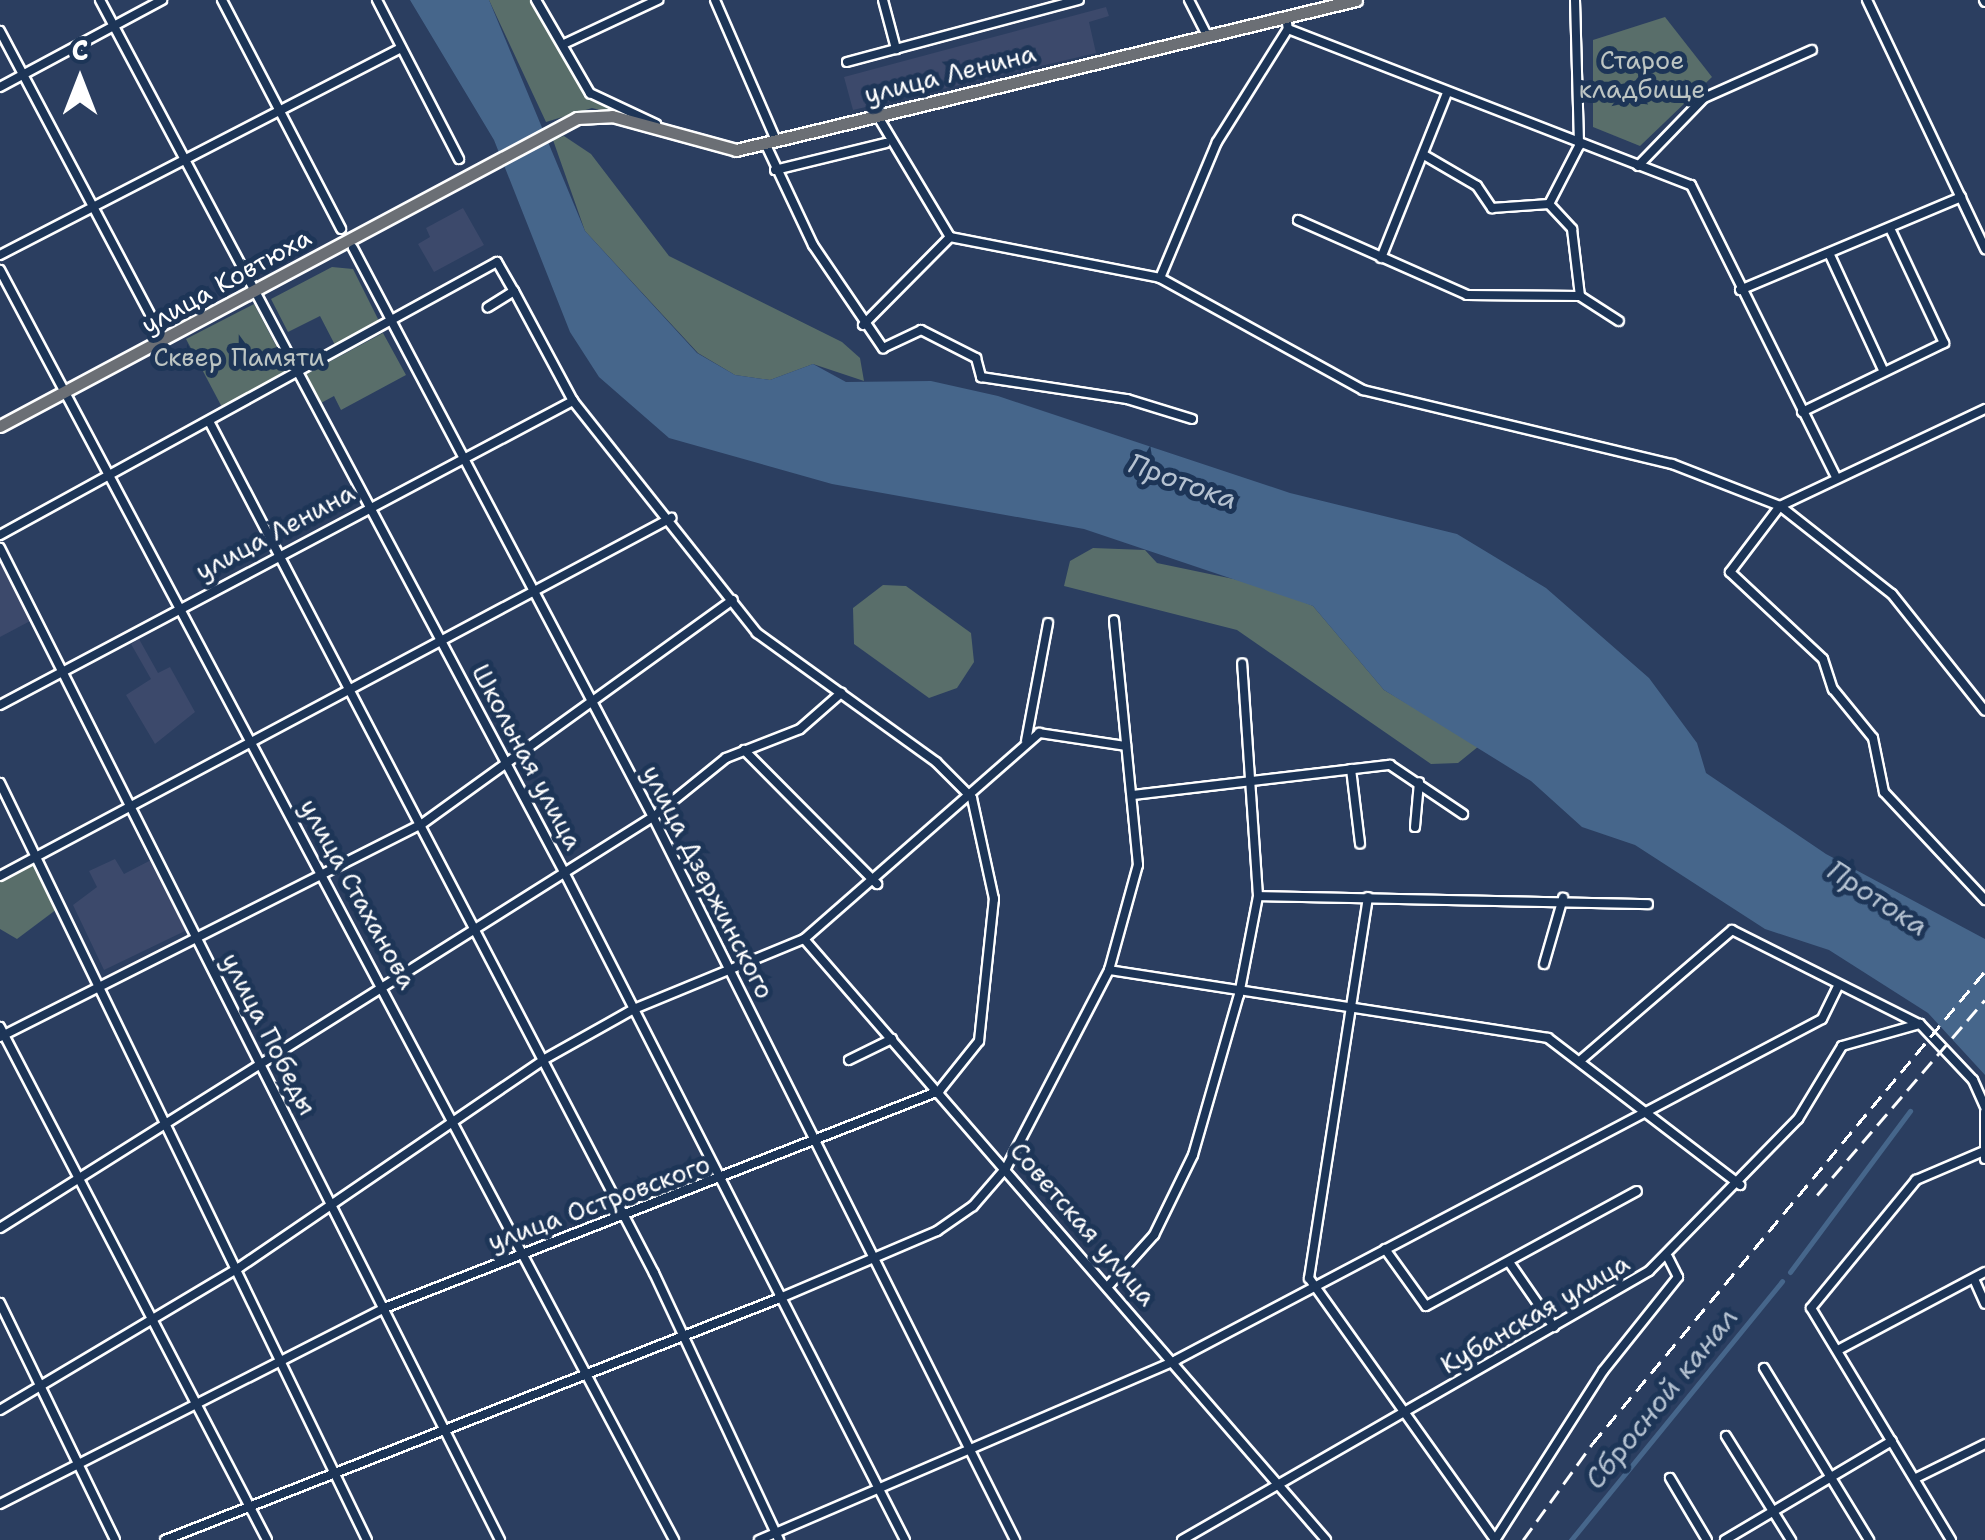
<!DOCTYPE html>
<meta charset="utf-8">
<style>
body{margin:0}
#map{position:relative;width:1985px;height:1540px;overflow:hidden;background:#2b3e60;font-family:"Shantell Sans",sans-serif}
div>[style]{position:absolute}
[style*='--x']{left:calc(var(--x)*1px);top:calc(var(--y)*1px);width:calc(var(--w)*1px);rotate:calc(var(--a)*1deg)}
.built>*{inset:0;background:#3c496b}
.green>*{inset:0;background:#596e6a}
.water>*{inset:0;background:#46668b}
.canal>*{height:5px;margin:-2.5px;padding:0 2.5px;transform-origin:2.5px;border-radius:2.5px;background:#46668b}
.roads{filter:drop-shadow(2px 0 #fff) drop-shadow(-2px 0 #fff) drop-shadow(0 2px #fff) drop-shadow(0 -2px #fff)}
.minor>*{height:8px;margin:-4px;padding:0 4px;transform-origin:4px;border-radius:4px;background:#1d3557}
.major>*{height:11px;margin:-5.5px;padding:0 5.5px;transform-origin:5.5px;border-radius:5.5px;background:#6b6f75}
.rail>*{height:2.5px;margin-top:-1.25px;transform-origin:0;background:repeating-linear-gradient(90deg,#fff 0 15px,transparent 0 23px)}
span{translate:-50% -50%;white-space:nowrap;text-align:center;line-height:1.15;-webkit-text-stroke:10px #1d3557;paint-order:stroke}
.park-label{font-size:25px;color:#bdc5c3}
.street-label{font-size:25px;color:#fff}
.water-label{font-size:28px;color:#b5c2d1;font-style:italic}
.north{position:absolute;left:30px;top:30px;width:100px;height:100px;-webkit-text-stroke:8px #1d3557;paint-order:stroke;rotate:0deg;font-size:28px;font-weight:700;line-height:40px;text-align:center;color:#fff}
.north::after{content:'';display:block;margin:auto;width:35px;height:45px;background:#fff;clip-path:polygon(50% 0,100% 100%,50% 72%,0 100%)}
</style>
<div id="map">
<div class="built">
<i style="clip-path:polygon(1106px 7px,1109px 16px,1089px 22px,1096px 53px,853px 110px,844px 77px)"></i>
<i style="clip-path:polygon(463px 208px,484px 245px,434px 272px,418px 244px,430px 237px,426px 228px)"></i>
<i style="clip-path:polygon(0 562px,32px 620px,0 637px)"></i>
<i style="clip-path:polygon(139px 639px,158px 673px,170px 667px,195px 712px,155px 744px,126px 695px,151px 679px,131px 644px)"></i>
<i style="clip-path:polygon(115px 859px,124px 874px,153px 859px,187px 930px,104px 970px,73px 905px,97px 887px,89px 871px)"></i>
</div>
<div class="green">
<i style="clip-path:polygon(489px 0,535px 0,589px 98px,633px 118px,592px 108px,546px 122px)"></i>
<i style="clip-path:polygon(1665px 17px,1712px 77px,1640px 146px,1593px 127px,1593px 40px)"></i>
<i style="clip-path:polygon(564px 136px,591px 154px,669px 256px,842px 342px,860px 358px,864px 381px,813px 364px,770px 380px,735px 375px,698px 353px,585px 231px,553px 140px)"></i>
<i style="clip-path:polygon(332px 267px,353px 269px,379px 321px,335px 345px,320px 316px,288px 332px,271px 299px)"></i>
<i style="clip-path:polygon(254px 304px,292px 376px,224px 411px,186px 339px)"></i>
<i style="clip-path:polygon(383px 333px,406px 375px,341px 410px,334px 396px,321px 403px,305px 375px)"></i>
<i style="clip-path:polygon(1093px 548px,1145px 550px,1157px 563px,1267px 586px,1313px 606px,1384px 690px,1479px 746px,1458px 763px,1431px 764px,1237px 630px,1064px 586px,1070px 561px)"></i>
<i style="clip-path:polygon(883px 585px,906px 586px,971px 633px,974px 662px,957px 688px,929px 698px,854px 644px,853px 608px)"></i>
<i style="clip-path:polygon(34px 863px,57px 909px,17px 939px,0 929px,0 881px)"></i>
</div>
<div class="water">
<i style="clip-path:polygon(410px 0,489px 0,585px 231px,697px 353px,735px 375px,770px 380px,813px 364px,846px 382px,931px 381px,998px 396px,1290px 493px,1457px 534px,1546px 588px,1649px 678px,1697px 743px,1706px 773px,1826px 854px,1985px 939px,1985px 1075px,1928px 1013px,1829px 950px,1765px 929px,1635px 845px,1582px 827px,1531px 781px,1384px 690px,1313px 606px,1084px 529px,832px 484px,669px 438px,599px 377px,570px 332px,494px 140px)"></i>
</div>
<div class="canal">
<i style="--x:1790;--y:1272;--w:201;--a:-53.3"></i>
<i style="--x:1571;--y:1540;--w:334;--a:-50.8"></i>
</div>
<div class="roads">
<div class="minor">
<i style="--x:100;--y:0;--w:988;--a:61.98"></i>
<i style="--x:564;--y:872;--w:750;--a:62.96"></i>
<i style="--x:222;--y:0;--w:258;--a:62.5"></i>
<i style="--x:377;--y:0;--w:179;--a:62.7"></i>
<i style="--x:536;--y:0;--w:108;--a:59.9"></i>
<i style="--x:590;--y:93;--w:73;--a:25.2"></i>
<i style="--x:715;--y:0;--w:153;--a:66.5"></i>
<i style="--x:883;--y:0;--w:51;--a:75.1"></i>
<i style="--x:1189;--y:0;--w:39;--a:63"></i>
<i style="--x:1575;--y:0;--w:146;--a:88.4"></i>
<i style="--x:1579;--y:146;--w:65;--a:117.3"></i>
<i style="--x:1549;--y:204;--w:34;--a:47"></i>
<i style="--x:1572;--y:229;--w:67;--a:83.2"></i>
<i style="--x:1867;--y:0;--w:276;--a:64.6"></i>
<i style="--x:1984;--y:0;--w:2;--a:63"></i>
<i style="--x:1286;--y:17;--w:12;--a:81"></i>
<i style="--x:1288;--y:29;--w:432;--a:21.2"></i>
<i style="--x:1691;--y:185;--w:326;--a:63.6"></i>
<i style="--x:0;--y:31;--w:351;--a:62.1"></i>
<i style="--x:566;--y:43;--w:102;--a:-25.1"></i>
<i style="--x:847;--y:62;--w:240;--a:-15"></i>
<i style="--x:0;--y:87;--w:184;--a:-28.2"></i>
<i style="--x:877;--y:115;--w:142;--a:59.1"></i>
<i style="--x:950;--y:237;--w:214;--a:11"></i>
<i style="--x:1160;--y:278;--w:232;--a:28.9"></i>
<i style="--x:1363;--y:390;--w:318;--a:13.5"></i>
<i style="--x:1672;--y:464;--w:116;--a:21.3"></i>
<i style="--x:1780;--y:506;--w:142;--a:38.2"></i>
<i style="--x:1892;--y:594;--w:149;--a:51.5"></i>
<i style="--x:765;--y:143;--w:113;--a:64.8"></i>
<i style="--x:813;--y:245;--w:125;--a:55.8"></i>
<i style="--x:883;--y:348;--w:42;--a:-25.3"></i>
<i style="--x:921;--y:330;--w:62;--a:27"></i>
<i style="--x:976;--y:358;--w:20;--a:75"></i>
<i style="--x:981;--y:377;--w:148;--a:8.6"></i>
<i style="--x:1127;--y:399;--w:68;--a:17.1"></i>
<i style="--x:1424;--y:155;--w:61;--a:30.3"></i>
<i style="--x:1477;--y:186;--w:27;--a:56"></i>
<i style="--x:1492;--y:208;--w:57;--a:-4"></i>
<i style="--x:1638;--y:166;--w:95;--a:-45.9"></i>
<i style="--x:1704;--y:98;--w:118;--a:-24"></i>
<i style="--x:775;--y:170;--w:114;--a:-13.7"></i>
<i style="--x:1298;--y:220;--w:185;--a:23.9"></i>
<i style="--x:1467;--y:295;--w:113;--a:0.5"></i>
<i style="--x:1580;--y:296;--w:46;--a:32.7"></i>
<i style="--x:353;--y:248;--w:643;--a:62.2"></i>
<i style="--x:653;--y:817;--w:809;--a:63.4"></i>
<i style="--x:1829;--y:253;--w:129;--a:65.2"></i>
<i style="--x:0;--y:255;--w:451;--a:-27.3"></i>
<i style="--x:1381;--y:258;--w:178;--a:-68.2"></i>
<i style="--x:0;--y:270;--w:1438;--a:62.04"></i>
<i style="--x:1160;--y:278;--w:147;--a:-67.3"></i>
<i style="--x:1217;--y:142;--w:133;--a:-57.9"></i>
<i style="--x:1740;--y:290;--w:240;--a:-22.8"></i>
<i style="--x:863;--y:325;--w:124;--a:-45.3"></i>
<i style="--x:1985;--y:409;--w:227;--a:154.7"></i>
<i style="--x:1780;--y:506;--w:83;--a:127.1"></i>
<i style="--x:1730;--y:572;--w:127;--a:43.1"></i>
<i style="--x:1823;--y:659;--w:32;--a:72"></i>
<i style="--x:1833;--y:689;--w:63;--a:50.8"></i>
<i style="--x:1873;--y:738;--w:55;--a:78.5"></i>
<i style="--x:1884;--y:792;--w:148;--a:46.9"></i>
<i style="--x:1802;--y:412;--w:158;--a:-25.9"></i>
<i style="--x:1944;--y:343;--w:127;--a:-115.2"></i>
<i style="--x:210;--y:423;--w:959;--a:62.42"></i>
<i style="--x:654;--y:1273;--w:295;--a:64.9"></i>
<i style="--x:0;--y:535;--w:567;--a:-28.78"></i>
<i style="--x:497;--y:262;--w:34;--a:60"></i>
<i style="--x:514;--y:291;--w:31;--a:148"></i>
<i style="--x:0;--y:548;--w:1111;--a:63.25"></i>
<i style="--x:0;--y:705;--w:649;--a:-27.95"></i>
<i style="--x:1026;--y:741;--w:120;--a:-79.4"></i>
<i style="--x:744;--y:750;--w:189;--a:45.2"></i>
<i style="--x:1351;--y:769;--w:75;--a:83.1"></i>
<i style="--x:0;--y:783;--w:841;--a:64.14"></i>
<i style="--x:1133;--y:795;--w:259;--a:-6.7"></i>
<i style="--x:1390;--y:765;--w:88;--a:33.9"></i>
<i style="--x:1415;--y:827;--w:45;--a:-84.9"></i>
<i style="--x:0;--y:876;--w:761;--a:-28.08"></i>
<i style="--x:1258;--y:896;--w:390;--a:1.2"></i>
<i style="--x:1368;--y:897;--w:386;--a:98.8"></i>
<i style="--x:1309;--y:1278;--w:321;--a:54.6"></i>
<i style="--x:804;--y:939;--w:796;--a:49.02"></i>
<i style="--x:1544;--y:964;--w:69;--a:-73.9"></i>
<i style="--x:1109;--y:970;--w:444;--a:8.8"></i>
<i style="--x:1548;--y:1038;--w:242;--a:37.4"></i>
<i style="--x:0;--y:1027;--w:578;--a:62.5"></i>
<i style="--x:0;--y:1037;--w:473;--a:-26.8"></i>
<i style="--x:422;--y:824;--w:383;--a:-35.8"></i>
<i style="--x:1582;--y:1059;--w:198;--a:-40.7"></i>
<i style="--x:1732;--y:930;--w:207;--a:26.7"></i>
<i style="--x:849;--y:1060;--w:48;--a:-26"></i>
<i style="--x:1985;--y:1112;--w:47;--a:90"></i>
<i style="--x:0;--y:1228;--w:772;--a:-32.19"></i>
<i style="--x:653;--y:817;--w:94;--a:-38.9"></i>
<i style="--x:726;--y:758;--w:79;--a:-21.4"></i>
<i style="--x:800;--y:729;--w:55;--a:-41.3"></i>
<i style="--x:1385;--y:1249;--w:70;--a:54.3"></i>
<i style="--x:1426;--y:1306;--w:240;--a:-28.6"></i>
<i style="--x:1509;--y:1262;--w:79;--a:55.3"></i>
<i style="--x:1974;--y:1279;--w:27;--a:66"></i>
<i style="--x:1110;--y:1284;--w:66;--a:-48.1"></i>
<i style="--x:1154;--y:1235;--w:89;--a:-64"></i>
<i style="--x:1193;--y:1155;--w:166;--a:-74"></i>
<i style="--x:1239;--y:995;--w:101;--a:-79.1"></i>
<i style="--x:1258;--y:896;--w:233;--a:-93.9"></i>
<i style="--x:0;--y:1303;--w:263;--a:64.1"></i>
<i style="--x:1838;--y:1350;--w:166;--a:-28"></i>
<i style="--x:1764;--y:1368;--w:202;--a:58.6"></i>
<i style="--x:0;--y:1410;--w:279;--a:-30.8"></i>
<i style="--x:240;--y:1267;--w:367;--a:-34.3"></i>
<i style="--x:543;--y:1060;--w:104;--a:-29.3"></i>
<i style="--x:634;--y:1009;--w:184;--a:-22.4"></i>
<i style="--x:804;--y:939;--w:313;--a:-41.2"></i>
<i style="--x:1039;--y:733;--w:88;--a:8.5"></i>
<i style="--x:1726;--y:1436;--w:123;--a:58"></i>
<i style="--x:1670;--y:1478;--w:72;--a:59.2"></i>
<i style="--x:1916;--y:1478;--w:77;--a:-26.2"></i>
<i style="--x:0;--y:1504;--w:434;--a:-27"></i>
<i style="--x:387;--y:1307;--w:593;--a:-21.37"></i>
<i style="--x:939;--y:1091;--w:64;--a:-51.3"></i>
<i style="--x:979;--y:1041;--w:143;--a:-84"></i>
<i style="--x:994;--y:899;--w:103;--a:-102.3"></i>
<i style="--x:972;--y:798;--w:51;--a:-135"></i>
<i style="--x:936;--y:762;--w:221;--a:-144.2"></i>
<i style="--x:757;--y:633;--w:296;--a:-128.4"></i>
<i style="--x:573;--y:401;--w:125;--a:-118.2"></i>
<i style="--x:165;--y:1540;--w:661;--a:-21.48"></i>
<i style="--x:780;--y:1298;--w:171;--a:-23.1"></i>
<i style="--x:937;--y:1231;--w:44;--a:-34.8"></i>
<i style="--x:973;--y:1206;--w:50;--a:-49"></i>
<i style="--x:1006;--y:1168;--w:223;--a:-62.5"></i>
<i style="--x:1109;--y:970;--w:109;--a:-74.6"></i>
<i style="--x:1138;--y:865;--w:246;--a:-95.6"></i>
<i style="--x:759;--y:1540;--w:454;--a:-23.3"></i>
<i style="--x:1176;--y:1360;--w:730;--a:-27.83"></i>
<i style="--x:1822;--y:1019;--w:37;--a:-64"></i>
<i style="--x:1182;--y:1540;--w:539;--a:-29.94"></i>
<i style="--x:1649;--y:1271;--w:213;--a:-45.6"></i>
<i style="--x:1798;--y:1119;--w:85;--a:-58.9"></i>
<i style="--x:1842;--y:1046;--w:81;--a:-15.8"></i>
<i style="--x:1920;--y:1024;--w:77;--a:46.6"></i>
<i style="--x:1973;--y:1080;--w:30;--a:66"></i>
<i style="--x:1495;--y:1540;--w:201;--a:-57.4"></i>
<i style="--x:1603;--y:1371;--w:120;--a:-51.4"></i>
<i style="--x:1678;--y:1277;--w:22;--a:-117"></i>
<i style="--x:1725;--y:1540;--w:194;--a:-30.7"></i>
<i style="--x:1951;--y:1540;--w:271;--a:-121.1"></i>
<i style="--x:1811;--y:1308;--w:166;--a:-50.6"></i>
<i style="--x:1916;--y:1180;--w:74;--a:-23.1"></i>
</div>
<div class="major">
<i style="--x:0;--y:426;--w:654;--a:-28.09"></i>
<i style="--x:577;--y:118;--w:35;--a:-3"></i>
<i style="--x:612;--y:116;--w:129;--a:15.3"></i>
<i style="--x:736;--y:150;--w:638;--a:-13.6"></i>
</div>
</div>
<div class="rail">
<i style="--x:1817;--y:1195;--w:257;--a:-49.3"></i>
<i style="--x:1523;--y:1540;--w:118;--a:-54.3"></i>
<i style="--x:1592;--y:1444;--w:615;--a:-50.28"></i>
</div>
<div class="park-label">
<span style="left:1642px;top:75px">Старое<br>кладбище</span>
<span style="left:239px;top:357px">Сквер Памяти</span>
</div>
<div class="street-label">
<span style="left:950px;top:74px;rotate:-14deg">улица Ленина</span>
<span style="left:226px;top:281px;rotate:-29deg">улица Ковтюха</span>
<span style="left:275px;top:532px;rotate:-28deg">улица Ленина</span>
<span style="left:527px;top:757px;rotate:62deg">Школьная улица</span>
<span style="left:708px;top:882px;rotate:63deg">улица Дзержинского</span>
<span style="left:358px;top:894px;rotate:61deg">улица Стаханова</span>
<span style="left:269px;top:1034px;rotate:63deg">улица Победы</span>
<span style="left:599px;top:1203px;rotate:-20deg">улица Островского</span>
<span style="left:1083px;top:1224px;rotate:49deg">Советская улица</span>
<span style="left:1535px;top:1314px;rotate:-30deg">Кубанская улица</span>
</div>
<div class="water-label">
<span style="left:1183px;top:481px;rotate:20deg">Протока</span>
<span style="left:1878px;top:898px;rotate:33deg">Протока</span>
<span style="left:1661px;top:1398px;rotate:-51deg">Сбросной канал</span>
</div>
<div class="north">С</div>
</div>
